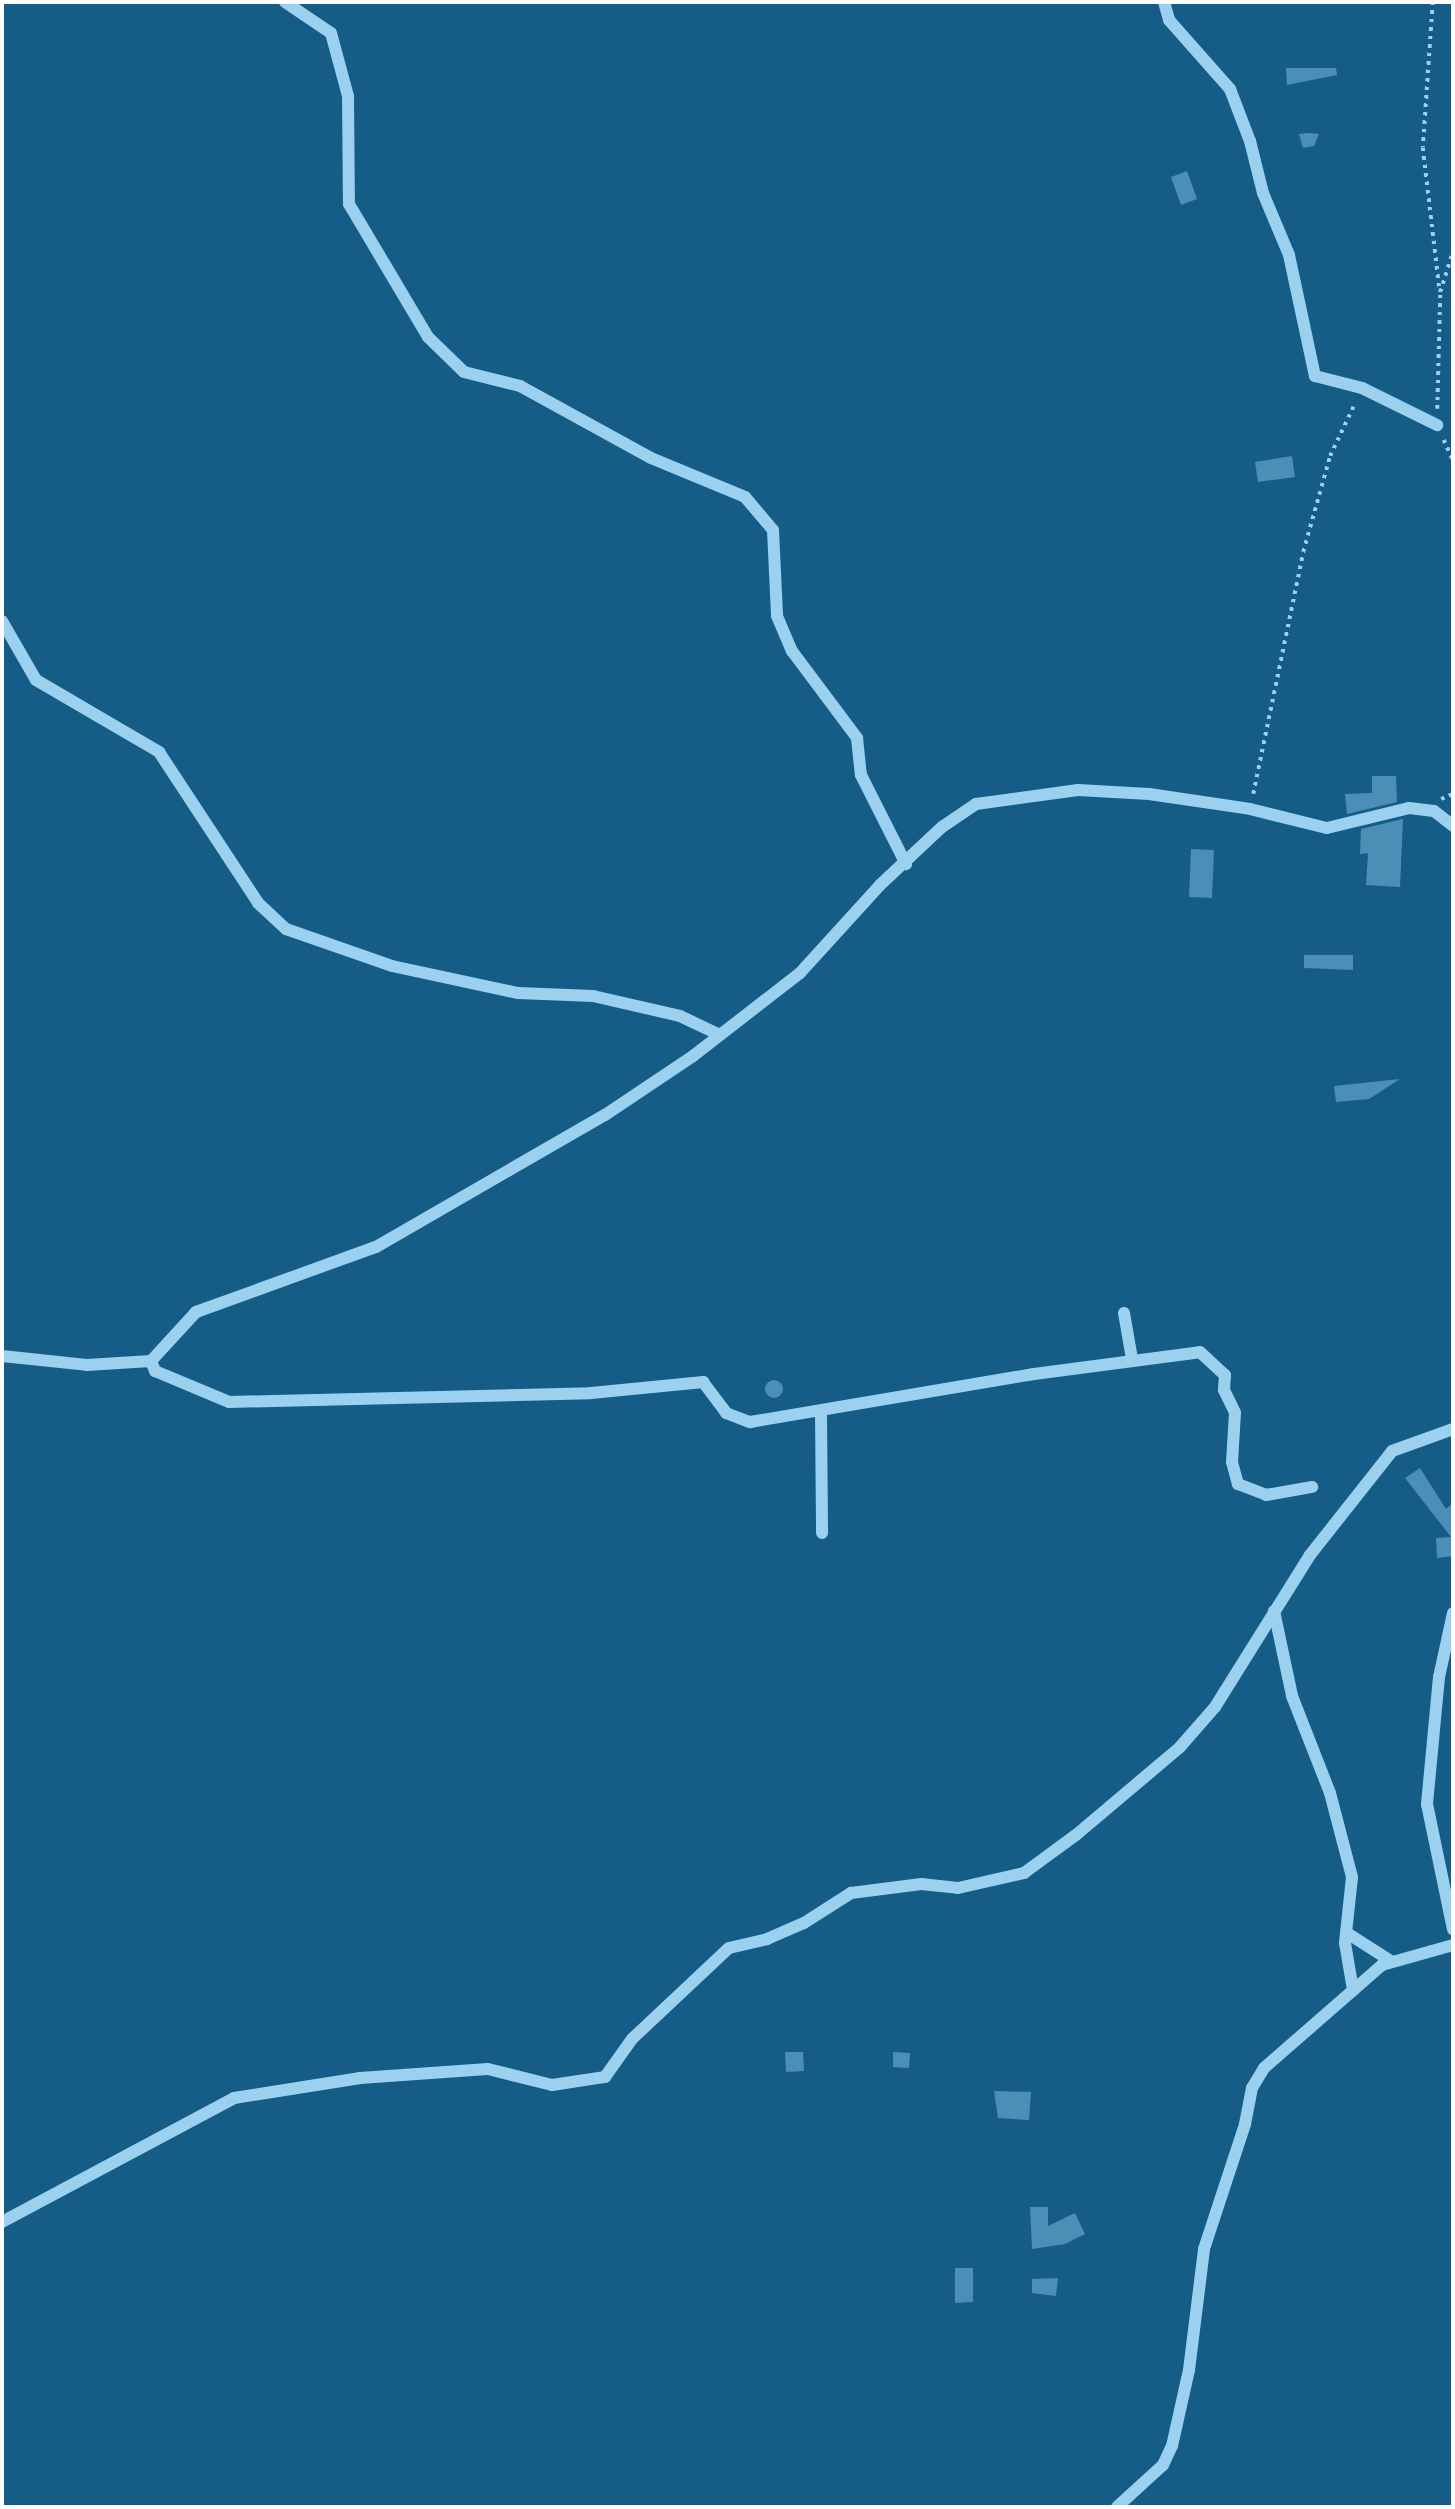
<!DOCTYPE html>
<style>
body{margin:0}
#map{position:relative;width:1455px;height:2509px;overflow:hidden;background:#155c87;font-family:"IBM Plex Sans",sans-serif}
div>[style]{position:absolute}
[style*='--x']{left:calc(var(--x)*1px);top:calc(var(--y)*1px);width:calc(var(--w)*1px);rotate:calc(var(--a)*1deg)}
.building>*{inset:0;background:#4b8fb6}
.round{border-radius:50%}
.path>*{height:3.5px;margin-top:-1.75px;transform-origin:0;background:repeating-linear-gradient(90deg,#9bd0ef 0 3.5px,transparent 0 8.5px)}
.minor>*{height:12px;margin:-6px;padding:0 6px;transform-origin:6px;border-radius:6px;background:#9bd0ef}
span{translate:-50% -50%;white-space:nowrap;text-align:center;line-height:1.15;-webkit-text-stroke:6px #155c87;paint-order:stroke}
.frame{position:absolute;inset:0;border:4px solid #fff;pointer-events:none}
</style>
<div id="map">
<div class="building">
<i style="clip-path:polygon(1286px 68px,1336px 68px,1337px 75px,1287px 85px)"></i>
<i style="clip-path:polygon(1299px 134px,1309px 133px,1319px 134px,1314px 146px,1303px 148px)"></i>
<i style="clip-path:polygon(1187px 171px,1197px 199px,1181px 205px,1171px 177px)"></i>
<i style="clip-path:polygon(1292px 456px,1295px 477px,1258px 482px,1255px 462px)"></i>
<i style="clip-path:polygon(1372px 776px,1396px 776px,1397px 802px,1347px 814px,1345px 794px,1372px 793px)"></i>
<i style="clip-path:polygon(1403px 819px,1400px 887px,1366px 885px,1368px 853px,1360px 854px,1361px 829px)"></i>
<i style="clip-path:polygon(1191px 849px,1214px 850px,1212px 898px,1189px 897px)"></i>
<i style="clip-path:polygon(1304px 955px,1353px 955px,1353px 970px,1304px 968px)"></i>
<i style="clip-path:polygon(1400px 1079px,1369px 1099px,1336px 1102px,1334px 1086px)"></i>
<i class="round" style="left:765px;top:1380px;width:18px;height:18px"></i>
<i style="clip-path:polygon(1420px 1468px,1446px 1509px,1453px 1503px,1453px 1556px,1437px 1558px,1436px 1538px,1451px 1537px,1405px 1478px)"></i>
<i style="clip-path:polygon(785px 2052px,803px 2052px,804px 2071px,786px 2072px)"></i>
<i style="clip-path:polygon(893px 2052px,910px 2053px,909px 2068px,893px 2067px)"></i>
<i style="clip-path:polygon(994px 2091px,1031px 2092px,1029px 2120px,998px 2118px)"></i>
<i style="clip-path:polygon(1030px 2207px,1048px 2207px,1048px 2226px,1075px 2213px,1085px 2234px,1065px 2244px,1032px 2249px)"></i>
<i style="clip-path:polygon(955px 2268px,973px 2268px,973px 2302px,955px 2303px)"></i>
<i style="clip-path:polygon(1058px 2278px,1056px 2296px,1032px 2293px,1032px 2279px)"></i>
</div>
<div class="path">
<i style="--x:1433;--y:2;--w:146;--a:93.9"></i>
<i style="--x:1423;--y:148;--w:145;--a:83.3"></i>
<i style="--x:1437;--y:409;--w:117;--a:-88.5"></i>
<i style="--x:1440;--y:292;--w:43;--a:-72.4"></i>
<i style="--x:1444;--y:440;--w:22;--a:66"></i>
<i style="--x:1253;--y:794;--w:247;--a:-78.3"></i>
<i style="--x:1303;--y:552;--w:100;--a:-74.3"></i>
<i style="--x:1330;--y:456;--w:59;--a:-64.7"></i>
<i style="--x:1441;--y:799;--w:13;--a:-23"></i>
</div>
<div class="minor">
<i style="--x:285;--y:2;--w:55;--a:34"></i>
<i style="--x:331;--y:33;--w:65;--a:74.9"></i>
<i style="--x:348;--y:96;--w:108;--a:89.5"></i>
<i style="--x:349;--y:204;--w:155;--a:59.3"></i>
<i style="--x:428;--y:337;--w:50;--a:44.2"></i>
<i style="--x:464;--y:372;--w:58;--a:14"></i>
<i style="--x:520;--y:386;--w:149;--a:28.8"></i>
<i style="--x:651;--y:458;--w:102;--a:22.5"></i>
<i style="--x:745;--y:497;--w:43;--a:49.7"></i>
<i style="--x:773;--y:530;--w:86;--a:87.3"></i>
<i style="--x:777;--y:616;--w:38;--a:67"></i>
<i style="--x:792;--y:651;--w:109;--a:53.2"></i>
<i style="--x:857;--y:738;--w:37;--a:84"></i>
<i style="--x:861;--y:775;--w:100;--a:63.2"></i>
<i style="--x:1164;--y:2;--w:19;--a:74"></i>
<i style="--x:1169;--y:20;--w:92;--a:48.5"></i>
<i style="--x:1230;--y:89;--w:56;--a:69"></i>
<i style="--x:1250;--y:141;--w:54;--a:76"></i>
<i style="--x:1263;--y:193;--w:67;--a:67.2"></i>
<i style="--x:1289;--y:255;--w:124;--a:77.9"></i>
<i style="--x:1315;--y:376;--w:49;--a:14.3"></i>
<i style="--x:1362;--y:388;--w:84;--a:26.3"></i>
<i style="--x:2;--y:621;--w:68;--a:60"></i>
<i style="--x:36;--y:680;--w:143;--a:30.3"></i>
<i style="--x:159;--y:752;--w:181;--a:56.7"></i>
<i style="--x:258;--y:903;--w:38;--a:43"></i>
<i style="--x:286;--y:929;--w:112;--a:19.2"></i>
<i style="--x:392;--y:966;--w:129;--a:12.1"></i>
<i style="--x:518;--y:993;--w:75;--a:2.3"></i>
<i style="--x:593;--y:996;--w:89;--a:12.9"></i>
<i style="--x:680;--y:1016;--w:44;--a:25.4"></i>
<i style="--x:1124;--y:1313;--w:47;--a:80.1"></i>
<i style="--x:2;--y:1356;--w:85;--a:6"></i>
<i style="--x:87;--y:1365;--w:64;--a:-3.6"></i>
<i style="--x:151;--y:1361;--w:67;--a:-47.4"></i>
<i style="--x:196;--y:1312;--w:191;--a:-19.9"></i>
<i style="--x:376;--y:1247;--w:264;--a:-30"></i>
<i style="--x:605;--y:1115;--w:106;--a:-33.8"></i>
<i style="--x:693;--y:1056;--w:135;--a:-37.8"></i>
<i style="--x:800;--y:973;--w:119;--a:-47.7"></i>
<i style="--x:880;--y:885;--w:85;--a:-43.1"></i>
<i style="--x:942;--y:827;--w:41;--a:-34.1"></i>
<i style="--x:976;--y:804;--w:103;--a:-7.8"></i>
<i style="--x:1078;--y:790;--w:71;--a:3.2"></i>
<i style="--x:1149;--y:794;--w:102;--a:8.4"></i>
<i style="--x:1250;--y:809;--w:79;--a:13.9"></i>
<i style="--x:1327;--y:828;--w:84;--a:-13.7"></i>
<i style="--x:1409;--y:808;--w:25;--a:7"></i>
<i style="--x:1434;--y:811;--w:24;--a:38"></i>
<i style="--x:151;--y:1361;--w:11;--a:68"></i>
<i style="--x:155;--y:1371;--w:80;--a:22.7"></i>
<i style="--x:229;--y:1402;--w:362;--a:-1.4"></i>
<i style="--x:591;--y:1393;--w:113;--a:-5.6"></i>
<i style="--x:703;--y:1382;--w:39;--a:53"></i>
<i style="--x:726;--y:1413;--w:26;--a:21"></i>
<i style="--x:750;--y:1422;--w:288;--a:-9.6"></i>
<i style="--x:1034;--y:1374;--w:167;--a:-7.5"></i>
<i style="--x:1200;--y:1352;--w:34;--a:43"></i>
<i style="--x:1225;--y:1375;--w:15;--a:94"></i>
<i style="--x:1224;--y:1390;--w:25;--a:64"></i>
<i style="--x:1235;--y:1413;--w:49;--a:93.5"></i>
<i style="--x:1232;--y:1462;--w:23;--a:75"></i>
<i style="--x:1238;--y:1484;--w:30;--a:21"></i>
<i style="--x:1266;--y:1495;--w:47;--a:-9.9"></i>
<i style="--x:821;--y:1413;--w:120;--a:89.5"></i>
<i style="--x:1274;--y:1611;--w:87;--a:78"></i>
<i style="--x:1292;--y:1696;--w:104;--a:68.6"></i>
<i style="--x:1330;--y:1793;--w:87;--a:75.3"></i>
<i style="--x:1352;--y:1877;--w:66;--a:96.1"></i>
<i style="--x:1345;--y:1943;--w:48;--a:80.3"></i>
<i style="--x:1453;--y:1613;--w:66;--a:102.3"></i>
<i style="--x:1439;--y:1677;--w:128;--a:95.4"></i>
<i style="--x:1427;--y:1804;--w:128;--a:78.3"></i>
<i style="--x:1347;--y:1933;--w:52;--a:32.5"></i>
<i style="--x:2;--y:2222;--w:263;--a:-28.1"></i>
<i style="--x:234;--y:2098;--w:128;--a:-9"></i>
<i style="--x:360;--y:2078;--w:128;--a:-4"></i>
<i style="--x:488;--y:2069;--w:66;--a:14"></i>
<i style="--x:552;--y:2085;--w:54;--a:-8.6"></i>
<i style="--x:605;--y:2077;--w:47;--a:-54.6"></i>
<i style="--x:632;--y:2039;--w:133;--a:-43.2"></i>
<i style="--x:729;--y:1948;--w:39;--a:-13"></i>
<i style="--x:767;--y:1939;--w:40;--a:-23.4"></i>
<i style="--x:804;--y:1923;--w:56;--a:-32.6"></i>
<i style="--x:851;--y:1893;--w:71;--a:-7.3"></i>
<i style="--x:921;--y:1884;--w:37;--a:6"></i>
<i style="--x:958;--y:1888;--w:68;--a:-12.8"></i>
<i style="--x:1024;--y:1873;--w:64;--a:-36.2"></i>
<i style="--x:1076;--y:1835;--w:136;--a:-40.2"></i>
<i style="--x:1180;--y:1747;--w:53;--a:-48.8"></i>
<i style="--x:1215;--y:1707;--w:179;--a:-58"></i>
<i style="--x:1310;--y:1555;--w:132;--a:-51.7"></i>
<i style="--x:1392;--y:1451;--w:65;--a:-19.8"></i>
<i style="--x:1117;--y:2507;--w:62;--a:-42.4"></i>
<i style="--x:1163;--y:2465;--w:21;--a:-65"></i>
<i style="--x:1172;--y:2446;--w:78;--a:-77.4"></i>
<i style="--x:1189;--y:2370;--w:122;--a:-82.9"></i>
<i style="--x:1204;--y:2249;--w:132;--a:-71.8"></i>
<i style="--x:1245;--y:2124;--w:37;--a:-79"></i>
<i style="--x:1252;--y:2088;--w:23;--a:-59"></i>
<i style="--x:1264;--y:2068;--w:157;--a:-41.1"></i>
<i style="--x:1382;--y:1965;--w:74;--a:-15.7"></i>
</div>
<div class="frame"></div>
</div>
